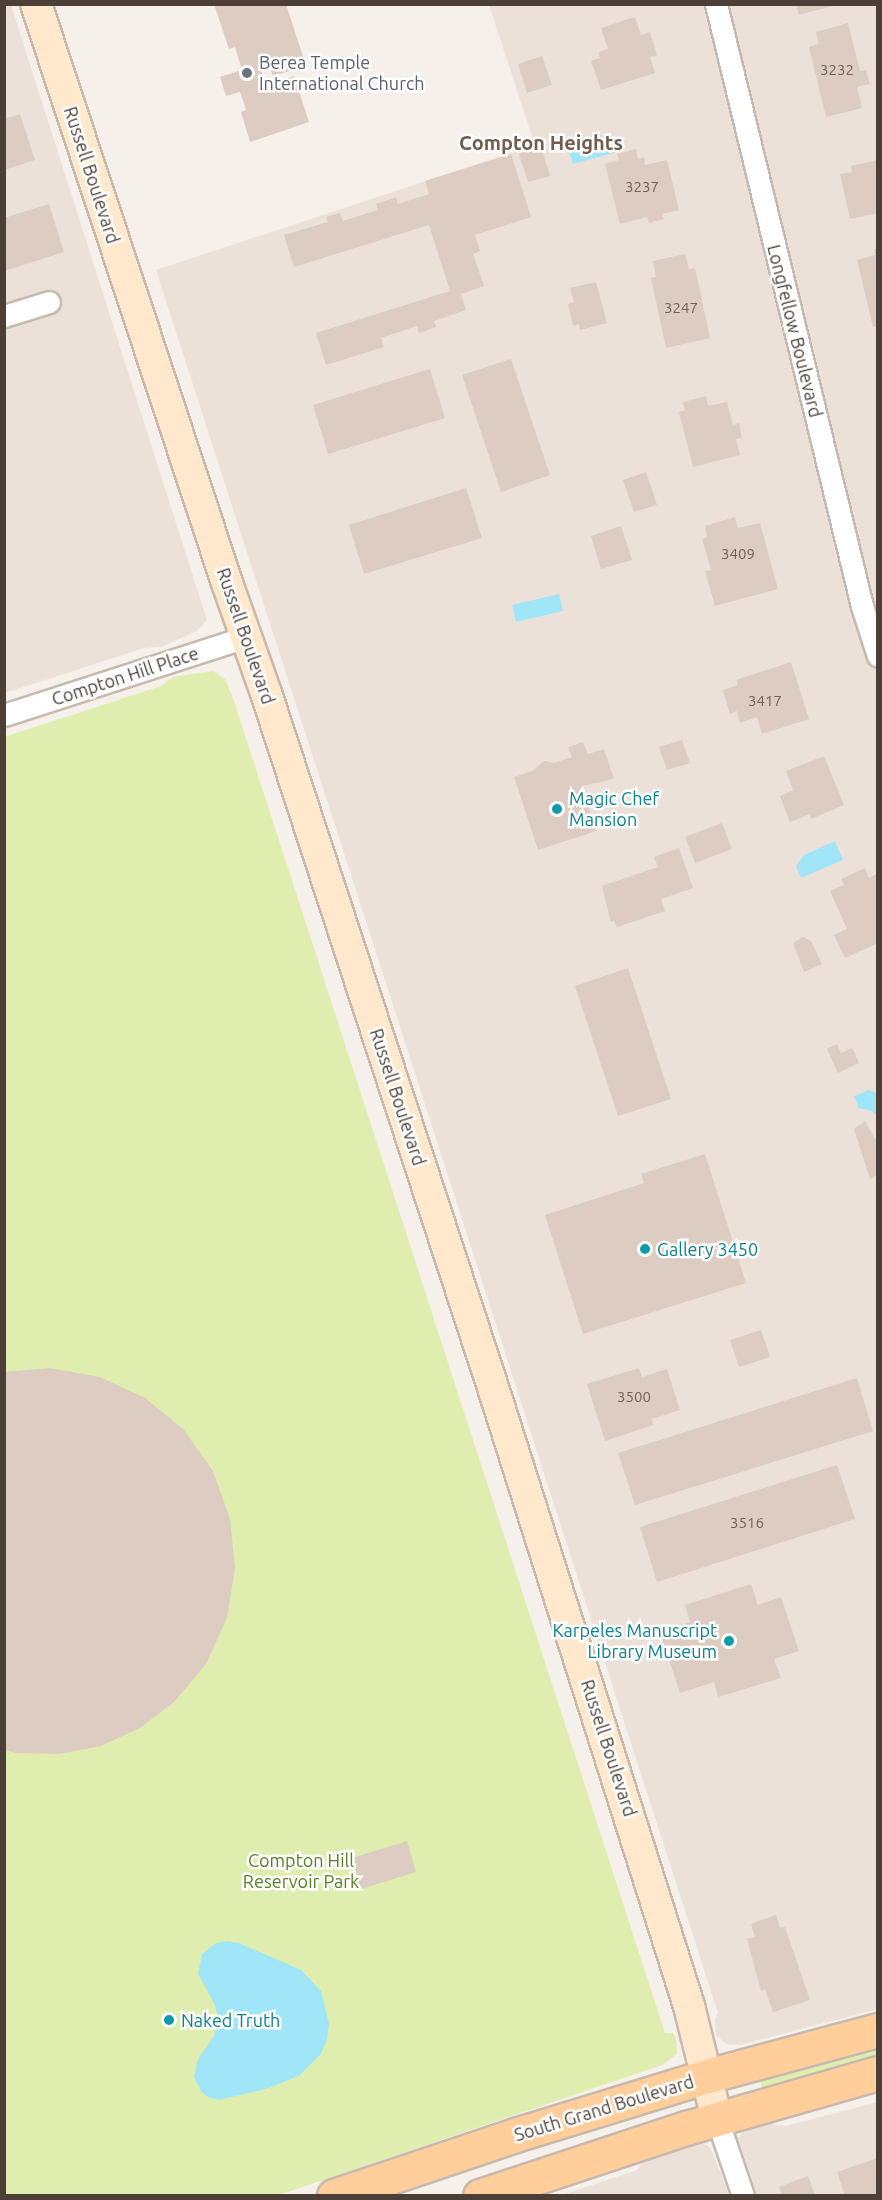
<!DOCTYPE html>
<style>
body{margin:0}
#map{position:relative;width:882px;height:2200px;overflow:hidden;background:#f6f0ea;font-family:Ubuntu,sans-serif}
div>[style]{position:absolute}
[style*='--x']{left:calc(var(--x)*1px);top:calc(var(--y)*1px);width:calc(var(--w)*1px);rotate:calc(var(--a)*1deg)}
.residential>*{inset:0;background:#ebe1d8}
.green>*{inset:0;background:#dfeeaf}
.water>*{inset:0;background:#a1e6f8}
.building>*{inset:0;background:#ddccc1}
.roads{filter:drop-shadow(2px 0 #c6b9ae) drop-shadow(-2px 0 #c6b9ae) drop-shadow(0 2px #c6b9ae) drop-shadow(0 -2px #c6b9ae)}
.minor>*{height:21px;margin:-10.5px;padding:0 10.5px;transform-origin:10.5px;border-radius:10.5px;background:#fff}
.secondary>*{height:30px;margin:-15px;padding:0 15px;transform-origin:15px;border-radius:15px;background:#ffe8cc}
.primary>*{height:33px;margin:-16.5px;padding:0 16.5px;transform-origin:16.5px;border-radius:16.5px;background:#ffce9b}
.dots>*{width:16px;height:16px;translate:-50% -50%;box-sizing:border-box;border:3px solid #fff;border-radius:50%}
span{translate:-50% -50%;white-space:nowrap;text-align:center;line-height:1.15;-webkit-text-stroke:5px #fff;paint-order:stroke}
.number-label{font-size:15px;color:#70625a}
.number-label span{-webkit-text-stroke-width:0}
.worship-label{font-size:18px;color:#5b616d}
.left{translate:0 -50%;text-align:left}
.street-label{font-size:18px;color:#4c3f37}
.culture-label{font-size:18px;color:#0d838f}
.right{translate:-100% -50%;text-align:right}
.park-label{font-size:18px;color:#587f21}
.neighbourhood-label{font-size:20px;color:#705b4d;font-weight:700}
.frame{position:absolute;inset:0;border:6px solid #4c3f37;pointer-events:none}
</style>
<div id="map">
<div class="residential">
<i style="clip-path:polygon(4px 5px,11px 5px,207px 620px,197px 631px,161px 647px,144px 648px,5px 693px)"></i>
<i style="clip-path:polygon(489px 5px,877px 5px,877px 2009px,740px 2045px,726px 2044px,716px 2035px,715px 2019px,718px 2013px,156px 270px,535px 145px)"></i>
<i style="clip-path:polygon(877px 2102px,877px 2195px,757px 2195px,738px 2138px,748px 2125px,762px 2123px,786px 2126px)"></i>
<i style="clip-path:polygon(700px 2143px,708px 2146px,713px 2153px,729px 2195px,559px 2196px,637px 2170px,646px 2157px)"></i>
</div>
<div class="green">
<i style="clip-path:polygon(213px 671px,225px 679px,233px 698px,665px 2033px,673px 2033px,676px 2038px,677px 2054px,662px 2065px,279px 2195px,5px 2195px,4px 737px,161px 686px,173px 677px)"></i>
<i style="clip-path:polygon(877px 2045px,877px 2058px,762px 2088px,759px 2075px)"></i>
</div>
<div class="water">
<i style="clip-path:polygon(611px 133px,616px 152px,573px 164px,567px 145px)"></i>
<i style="clip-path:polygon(559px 594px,563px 611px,516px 622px,512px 605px)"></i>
<i style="clip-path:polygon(835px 841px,843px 860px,801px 878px,796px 866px,804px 855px)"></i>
<i style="clip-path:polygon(869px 1090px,877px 1093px,877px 1116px,872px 1111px,859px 1108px,854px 1096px)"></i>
<i style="clip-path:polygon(227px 1941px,239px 1943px,301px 1970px,321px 1991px,329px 2024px,327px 2040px,321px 2054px,299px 2076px,266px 2089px,218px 2100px,208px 2097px,201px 2091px,194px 2077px,198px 2059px,214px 2036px,218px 2016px,214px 2003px,198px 1974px,202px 1954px,216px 1943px)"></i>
</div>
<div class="building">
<i style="clip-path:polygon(214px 4px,286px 4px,306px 66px,273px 76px,269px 64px,260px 67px,267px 88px,275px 86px,274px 83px,294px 76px,309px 122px,250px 142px,241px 112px,246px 110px,240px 92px,226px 96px,220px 77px,242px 70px,235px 47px,229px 49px)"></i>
<i style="clip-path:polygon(796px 4px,836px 4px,836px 5px,799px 15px)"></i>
<i style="clip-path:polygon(635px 17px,641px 35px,650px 32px,657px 55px,650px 57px,655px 73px,601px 90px,591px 61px,600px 58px,599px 52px,608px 49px,601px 28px)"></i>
<i style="clip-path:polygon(848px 23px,860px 71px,866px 70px,870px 84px,857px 87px,862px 108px,826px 117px,809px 47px,819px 44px,816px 32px)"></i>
<i style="clip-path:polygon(542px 56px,552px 85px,527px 93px,518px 64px)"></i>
<i style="clip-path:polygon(20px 114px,35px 160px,4px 170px,4px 119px)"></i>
<i style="clip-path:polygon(541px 147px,550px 176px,528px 182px,519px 154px)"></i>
<i style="clip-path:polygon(636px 149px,638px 159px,644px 157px,645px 165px,667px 160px,679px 210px,662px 214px,664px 219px,649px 223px,647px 217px,620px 224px,605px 164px,619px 160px,617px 154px)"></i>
<i style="clip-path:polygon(511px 154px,531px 217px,475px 235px,480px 251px,473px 254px,484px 286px,461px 294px,466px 310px,434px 321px,436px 327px,419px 333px,417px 326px,381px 338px,384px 347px,326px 365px,316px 333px,450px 291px,429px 225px,294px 267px,284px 235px,328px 222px,326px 217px,340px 213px,343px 221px,378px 210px,376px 204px,396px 197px,398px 204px,429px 194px,425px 181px)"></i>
<i style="clip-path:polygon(878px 160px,878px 213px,850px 219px,840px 174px,852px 172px,851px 166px)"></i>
<i style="clip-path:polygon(49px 204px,64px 252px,4px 271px,4px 218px)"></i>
<i style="clip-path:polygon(878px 248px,878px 326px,873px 327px,857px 260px,875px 255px,874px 249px)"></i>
<i style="clip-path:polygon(685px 254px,689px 269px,695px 268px,710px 338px,666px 348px,651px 278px,656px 277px,653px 261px)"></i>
<i style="clip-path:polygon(596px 282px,607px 323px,580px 330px,579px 324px,573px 326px,568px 304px,574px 302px,570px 288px)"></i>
<i style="clip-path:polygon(511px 359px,550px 475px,501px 492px,462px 375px)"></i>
<i style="clip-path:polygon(430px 369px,445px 418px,328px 454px,313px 405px)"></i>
<i style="clip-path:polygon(706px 396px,708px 406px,727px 402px,733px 425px,739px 423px,742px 438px,736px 439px,740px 455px,693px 467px,679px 412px,685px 410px,683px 402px)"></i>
<i style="clip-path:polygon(646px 472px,657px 505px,634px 512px,623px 480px)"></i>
<i style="clip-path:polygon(466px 488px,482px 538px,364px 574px,349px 525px)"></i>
<i style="clip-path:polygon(735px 517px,738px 528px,760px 523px,778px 589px,715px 606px,705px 571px,711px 570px,702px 539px,707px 537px,705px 526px)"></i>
<i style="clip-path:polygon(621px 526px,632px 560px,601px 569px,591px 536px)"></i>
<i style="clip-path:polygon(791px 662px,809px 719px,762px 734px,757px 717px,740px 723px,737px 711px,730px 714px,723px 690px,738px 685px,736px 680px)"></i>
<i style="clip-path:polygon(682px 740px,690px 763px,667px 770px,659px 747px)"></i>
<i style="clip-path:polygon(583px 742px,588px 754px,604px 749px,614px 779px,582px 786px,596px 831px,538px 850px,514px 777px,532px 771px,544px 761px,554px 763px,572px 757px,568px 747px)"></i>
<i style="clip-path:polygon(824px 756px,844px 805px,811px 819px,810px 814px,790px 822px,780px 796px,793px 790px,786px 771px)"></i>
<i style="clip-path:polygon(722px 823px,732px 849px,695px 863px,685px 837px)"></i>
<i style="clip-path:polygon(679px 848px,693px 888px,661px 899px,665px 911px,617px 927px,614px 921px,611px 922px,602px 886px,658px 867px,654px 857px)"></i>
<i style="clip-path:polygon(865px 868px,869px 878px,878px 873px,878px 943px,845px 958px,834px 935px,847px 929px,830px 891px,844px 885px,841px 879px)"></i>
<i style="clip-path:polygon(803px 937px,811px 941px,822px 964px,804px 972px,793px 943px)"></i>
<i style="clip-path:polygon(628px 968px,671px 1099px,618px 1116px,575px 986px)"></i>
<i style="clip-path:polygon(837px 1044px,841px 1053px,852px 1048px,859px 1063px,838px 1073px,827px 1049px)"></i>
<i style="clip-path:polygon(865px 1121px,875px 1139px,878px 1138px,878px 1174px,870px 1179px,854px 1129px)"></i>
<i style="clip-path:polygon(705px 1154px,746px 1283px,583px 1334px,545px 1215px,644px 1183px,641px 1174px)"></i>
<i style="clip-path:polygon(761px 1330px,770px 1357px,739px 1367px,730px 1340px)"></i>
<i style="clip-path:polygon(50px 1368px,100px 1377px,145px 1398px,184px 1430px,213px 1471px,230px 1519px,235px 1568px,227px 1618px,206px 1664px,174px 1702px,140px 1728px,101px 1746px,59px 1754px,16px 1753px,4px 1750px,4px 1372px)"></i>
<i style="clip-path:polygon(639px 1368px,642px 1377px,667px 1369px,680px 1410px,652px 1419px,653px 1425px,605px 1441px,587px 1384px)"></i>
<i style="clip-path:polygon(857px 1378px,873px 1431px,635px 1505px,618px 1453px)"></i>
<i style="clip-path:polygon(837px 1465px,855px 1519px,657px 1582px,640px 1527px)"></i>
<i style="clip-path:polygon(751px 1584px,758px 1605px,781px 1597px,799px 1651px,774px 1659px,781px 1678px,718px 1697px,714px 1682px,680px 1693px,660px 1632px,690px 1622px,685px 1605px)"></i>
<i style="clip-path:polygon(407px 1841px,416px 1872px,361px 1889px,352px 1858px)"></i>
<i style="clip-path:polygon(776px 1915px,780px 1928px,785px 1927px,810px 2000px,773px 2012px,765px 1989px,761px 1991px,747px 1939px,755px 1937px,751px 1924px)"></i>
<i style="clip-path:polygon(878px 2158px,878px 2196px,845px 2196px,837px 2172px)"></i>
<i style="clip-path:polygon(808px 2176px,815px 2196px,782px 2196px,779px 2187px)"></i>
</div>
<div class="roads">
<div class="minor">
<i style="--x:716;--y:4;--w:619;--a:76.37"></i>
<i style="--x:862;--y:606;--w:52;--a:72.3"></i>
<i style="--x:4;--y:316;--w:47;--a:-17.3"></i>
<i style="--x:4;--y:715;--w:254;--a:-17.9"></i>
<i style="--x:717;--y:2119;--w:81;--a:71.3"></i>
</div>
<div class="secondary">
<i style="--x:36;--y:4;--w:610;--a:71.74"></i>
<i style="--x:227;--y:583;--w:117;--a:70.5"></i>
<i style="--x:266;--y:693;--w:747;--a:71.9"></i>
<i style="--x:498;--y:1403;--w:633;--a:72.42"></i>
<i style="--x:689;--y:2006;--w:116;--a:76.1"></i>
</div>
<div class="primary">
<i style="--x:334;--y:2196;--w:191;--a:-18.6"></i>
<i style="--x:515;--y:2135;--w:201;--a:-17.1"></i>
<i style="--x:707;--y:2076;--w:177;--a:-15.1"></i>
<i style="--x:480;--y:2196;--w:217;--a:-18.3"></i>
<i style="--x:686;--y:2128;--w:200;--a:-16"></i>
</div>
</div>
<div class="dots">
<i style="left:247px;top:73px;background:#6b7280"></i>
<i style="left:557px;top:809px;background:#0f9aa8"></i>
<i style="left:645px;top:1249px;background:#0f9aa8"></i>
<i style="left:729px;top:1641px;background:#0f9aa8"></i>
<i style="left:169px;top:2020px;background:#0f9aa8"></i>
</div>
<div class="number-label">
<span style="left:837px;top:70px">3232</span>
<span style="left:642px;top:187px">3237</span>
<span style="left:681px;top:308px">3247</span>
<span style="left:738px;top:554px">3409</span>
<span style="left:765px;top:701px">3417</span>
<span style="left:634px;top:1397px">3500</span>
<span style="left:747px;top:1523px">3516</span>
</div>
<div class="worship-label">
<span class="left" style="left:259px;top:73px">Berea Temple<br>International Church</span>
</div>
<div class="street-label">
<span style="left:92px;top:175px;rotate:72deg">Russell Boulevard</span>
<span style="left:795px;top:331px;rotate:76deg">Longfellow Boulevard</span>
<span style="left:246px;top:636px;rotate:71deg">Russell Boulevard</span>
<span style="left:125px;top:676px;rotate:-18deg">Compton Hill Place</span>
<span style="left:398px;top:1097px;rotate:72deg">Russell Boulevard</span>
<span style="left:609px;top:1748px;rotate:72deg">Russell Boulevard</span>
<span style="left:604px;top:2108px;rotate:-17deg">South Grand Boulevard</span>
</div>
<div class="culture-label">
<span class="left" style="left:569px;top:809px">Magic Chef<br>Mansion</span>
<span class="left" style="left:657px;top:1249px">Gallery 3450</span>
<span class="right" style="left:717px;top:1641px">Karpeles Manuscript<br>Library Museum</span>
<span class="left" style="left:181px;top:2020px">Naked Truth</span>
</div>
<div class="park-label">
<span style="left:301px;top:1871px">Compton Hill<br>Reservoir Park</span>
</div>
<div class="neighbourhood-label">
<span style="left:541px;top:142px">Compton Heights</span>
</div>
<div class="frame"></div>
</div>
